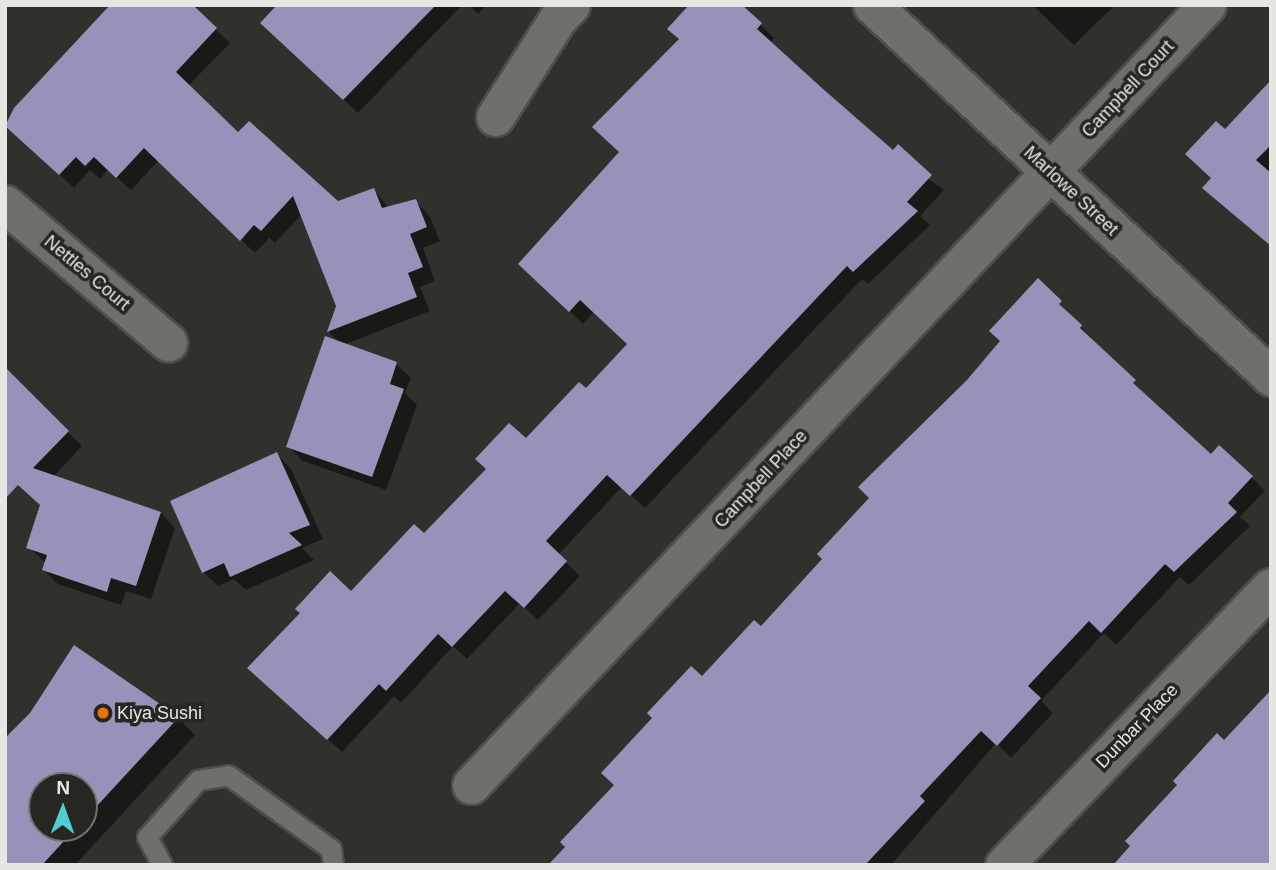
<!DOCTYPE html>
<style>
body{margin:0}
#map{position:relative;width:1276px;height:870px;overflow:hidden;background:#32302c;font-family:Helvetica,sans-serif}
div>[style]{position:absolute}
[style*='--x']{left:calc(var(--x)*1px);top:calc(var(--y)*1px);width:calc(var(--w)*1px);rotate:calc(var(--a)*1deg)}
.shadow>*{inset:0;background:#0007}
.building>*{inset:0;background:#9892ba}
.roads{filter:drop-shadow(2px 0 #4f4e4b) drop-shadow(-2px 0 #4f4e4b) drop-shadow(0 2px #4f4e4b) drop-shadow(0 -2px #4f4e4b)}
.service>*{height:19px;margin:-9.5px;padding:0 9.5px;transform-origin:9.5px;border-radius:9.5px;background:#706f6a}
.minor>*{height:37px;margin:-18.5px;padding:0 18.5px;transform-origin:18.5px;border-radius:18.5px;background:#706f6a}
.dots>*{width:19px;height:19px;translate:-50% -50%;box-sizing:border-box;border:4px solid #282622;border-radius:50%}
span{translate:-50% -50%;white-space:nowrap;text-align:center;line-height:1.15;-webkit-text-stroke:7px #282622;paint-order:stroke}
.street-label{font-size:18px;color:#e7e6e3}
.poi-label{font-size:18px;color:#e7e6e3}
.left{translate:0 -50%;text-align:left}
.frame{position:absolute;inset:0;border:7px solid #e7e6e3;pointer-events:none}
.north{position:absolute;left:28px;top:772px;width:70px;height:70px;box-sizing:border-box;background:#282622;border:2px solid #74736f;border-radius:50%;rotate:1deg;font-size:19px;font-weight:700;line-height:28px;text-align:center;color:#e7e6e3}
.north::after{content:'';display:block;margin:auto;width:24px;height:32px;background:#52cdcf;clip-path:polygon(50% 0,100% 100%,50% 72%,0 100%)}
</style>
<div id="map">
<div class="shadow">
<i style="clip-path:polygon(116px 5px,200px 5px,195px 10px,230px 43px,188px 86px,238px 135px,338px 203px,374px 190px,389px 208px,415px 201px,429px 215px,440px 241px,423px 248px,435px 281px,420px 287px,430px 311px,343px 345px,396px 364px,411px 378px,405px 393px,417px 405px,386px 490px,303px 461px,288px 446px,340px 344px,329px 332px,338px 306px,302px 214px,275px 243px,269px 238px,255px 253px,158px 161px,131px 190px,108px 169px,100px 179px,90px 170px,74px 188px,20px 138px)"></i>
<i style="clip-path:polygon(277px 5px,462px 5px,358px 113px,276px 37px)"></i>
<i style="clip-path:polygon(468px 5px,487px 5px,478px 14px)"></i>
<i style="clip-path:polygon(740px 5px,774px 38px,770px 43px,893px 153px,944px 190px,920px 216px,930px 225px,868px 284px,862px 279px,645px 508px,622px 487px,558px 555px,580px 576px,538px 620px,520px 603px,467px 659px,453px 646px,401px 703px,394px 696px,342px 752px,263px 682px,352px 593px,424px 536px,586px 391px,629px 344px,594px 312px,583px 324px,534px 278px,621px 153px)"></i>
<i style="clip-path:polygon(1032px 5px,1115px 5px,1074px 45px)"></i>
<i style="clip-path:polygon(1271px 82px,1271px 246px,1204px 188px,1213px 179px,1226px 132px)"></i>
<i style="clip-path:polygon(1038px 281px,1146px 397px,1211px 457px,1251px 477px,1265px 491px,1240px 517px,1250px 526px,1189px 585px,1180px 577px,1116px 645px,1104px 633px,1041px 701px,1053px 713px,1011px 758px,996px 743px,891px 865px,551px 865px,702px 679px,761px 628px,825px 560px,1002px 341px)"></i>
<i style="clip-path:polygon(5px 369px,82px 446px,53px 477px,161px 513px,175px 528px,151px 599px,126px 591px,121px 605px,58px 584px,44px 570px,46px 563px,28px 547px,42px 505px)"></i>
<i style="clip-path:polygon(277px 454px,291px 469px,323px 539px,302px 548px,314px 560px,246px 590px,234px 579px,218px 586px,203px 572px)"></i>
<i style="clip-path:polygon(evenodd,75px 648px,178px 718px,195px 735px,75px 865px,5px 865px,5px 733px,9px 736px,31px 714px,75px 648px,42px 786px,84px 786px,84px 828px,42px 828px,42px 786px)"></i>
</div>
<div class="building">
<i style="clip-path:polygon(110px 5px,193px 5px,217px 28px,176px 72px,238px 132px,249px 121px,338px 201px,374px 188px,382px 208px,416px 199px,427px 227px,410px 234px,423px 267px,408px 273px,417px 297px,327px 332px,336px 306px,293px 196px,261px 231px,254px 225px,240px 241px,144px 148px,116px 178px,94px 157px,85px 166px,76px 157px,59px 175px,5px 126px,14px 108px)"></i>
<i style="clip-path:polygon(277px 5px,436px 5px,343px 100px,260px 23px)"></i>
<i style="clip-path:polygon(689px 5px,742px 5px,762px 23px,757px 29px,823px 89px,893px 150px,898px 144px,932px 175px,907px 202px,918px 211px,853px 272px,847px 266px,630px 496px,607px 475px,546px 541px,567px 561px,524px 608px,505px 591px,452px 647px,438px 634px,386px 691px,379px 684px,327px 740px,247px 668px,300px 613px,295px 609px,330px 571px,351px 591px,414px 524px,424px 533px,486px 469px,475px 459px,509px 423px,526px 438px,579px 382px,586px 388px,627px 344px,580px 300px,569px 312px,518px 264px,619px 152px,592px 127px,679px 39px,667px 29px)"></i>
<i style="clip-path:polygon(1271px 80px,1271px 145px,1256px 160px,1271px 173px,1271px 246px,1202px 188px,1211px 178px,1185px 154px,1216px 121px,1225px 129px)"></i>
<i style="clip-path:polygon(1038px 278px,1062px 301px,1059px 304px,1082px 325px,1080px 328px,1136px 380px,1133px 383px,1211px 454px,1219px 445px,1253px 476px,1228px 503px,1237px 512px,1174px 572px,1165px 564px,1101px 633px,1089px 621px,1028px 686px,1041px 698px,997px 746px,981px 731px,920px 796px,925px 801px,865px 865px,548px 865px,565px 847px,560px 842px,614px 785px,601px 773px,652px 718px,647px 713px,691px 666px,702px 676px,754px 620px,761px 626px,822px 559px,817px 554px,869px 498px,858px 487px,967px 380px,1000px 341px,989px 331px)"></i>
<i style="clip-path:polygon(325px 336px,397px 362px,390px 384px,404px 389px,372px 477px,286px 447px)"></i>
<i style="clip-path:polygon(5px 367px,69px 431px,33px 468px,161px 512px,136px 586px,111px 578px,107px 592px,42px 570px,47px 555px,26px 548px,40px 505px,18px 485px,5px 499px)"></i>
<i style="clip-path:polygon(277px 452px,310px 525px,289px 533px,302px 545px,230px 577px,224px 563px,202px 573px,170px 501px)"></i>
<i style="clip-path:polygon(74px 645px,179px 717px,84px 820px,84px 786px,42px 786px,42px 828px,76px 828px,42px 865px,5px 865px,5px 738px,30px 713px)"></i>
<i style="clip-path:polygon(1271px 690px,1271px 865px,1113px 865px,1130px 846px,1125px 841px,1177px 785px,1173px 781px,1217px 733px,1224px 740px)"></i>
</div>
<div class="roads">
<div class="service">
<i style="--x:162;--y:865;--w:32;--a:-118"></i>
<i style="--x:147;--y:837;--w:76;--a:-48.2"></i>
<i style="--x:198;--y:780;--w:30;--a:-9"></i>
<i style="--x:228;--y:775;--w:127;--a:35.7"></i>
<i style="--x:331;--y:849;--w:16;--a:83"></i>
</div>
<div class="minor">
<i style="--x:872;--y:5;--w:546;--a:42.99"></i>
<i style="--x:495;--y:117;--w:117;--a:-57.5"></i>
<i style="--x:558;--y:18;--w:18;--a:-45"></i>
<i style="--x:5;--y:204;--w:214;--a:40.3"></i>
<i style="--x:471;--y:785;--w:1072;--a:-46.66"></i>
<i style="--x:1004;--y:865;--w:385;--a:-46.2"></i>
</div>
</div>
<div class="dots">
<i style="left:103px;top:713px;background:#e8710a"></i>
</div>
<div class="street-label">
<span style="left:1128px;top:89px;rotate:-47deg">Campbell Court</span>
<span style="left:1071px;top:191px;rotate:43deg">Marlowe Street</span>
<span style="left:87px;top:273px;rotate:40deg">Nettles Court</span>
<span style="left:761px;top:479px;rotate:-47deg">Campbell Place</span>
<span style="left:1137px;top:726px;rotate:-46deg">Dunbar Place</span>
</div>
<div class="poi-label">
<span class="left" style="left:117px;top:713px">Kiya Sushi</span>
</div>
<div class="frame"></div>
<div class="north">N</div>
</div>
